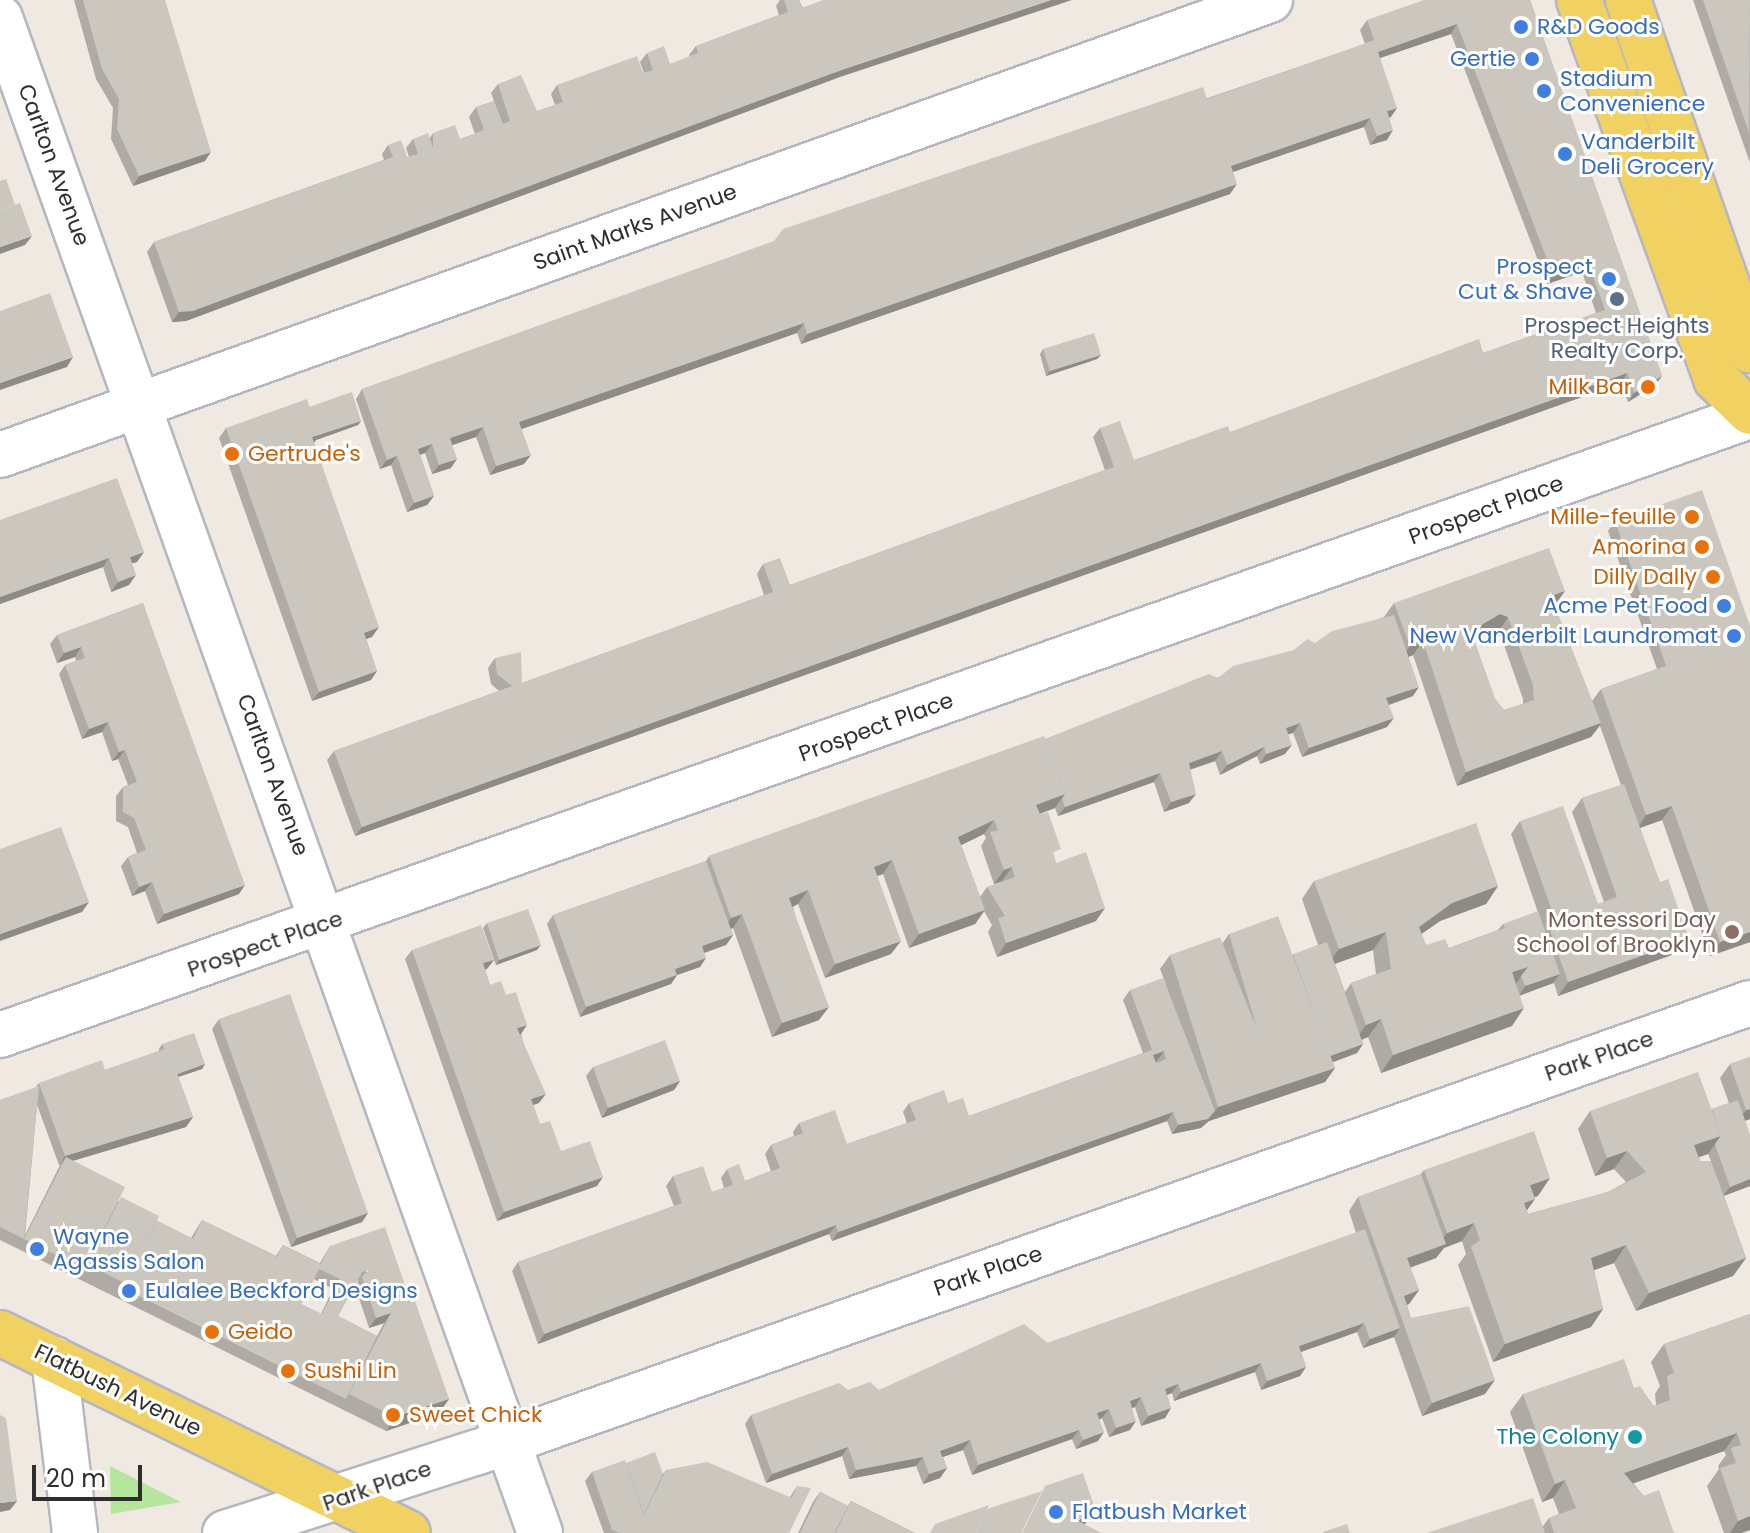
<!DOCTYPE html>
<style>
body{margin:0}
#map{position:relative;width:1750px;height:1533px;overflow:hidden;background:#efe9e1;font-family:Poppins,sans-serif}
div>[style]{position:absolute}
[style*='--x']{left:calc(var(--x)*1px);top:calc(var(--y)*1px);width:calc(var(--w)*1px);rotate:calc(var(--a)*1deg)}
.green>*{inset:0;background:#b6e59e}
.roads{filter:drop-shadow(2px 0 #b4b7c1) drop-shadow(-2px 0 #b4b7c1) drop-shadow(0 2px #b4b7c1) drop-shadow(0 -2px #b4b7c1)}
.minor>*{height:44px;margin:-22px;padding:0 22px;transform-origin:22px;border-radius:22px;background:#fff}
.major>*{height:44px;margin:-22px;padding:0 22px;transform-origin:22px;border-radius:22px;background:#f2d163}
.wall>*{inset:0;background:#afaba4}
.shaded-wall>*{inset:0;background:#8e8b86}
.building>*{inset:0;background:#cbc7bf}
.dots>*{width:22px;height:22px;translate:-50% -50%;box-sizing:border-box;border:4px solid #fff;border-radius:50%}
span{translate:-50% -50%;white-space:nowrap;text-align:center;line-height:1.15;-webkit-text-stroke:6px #fff;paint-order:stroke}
.shop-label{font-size:22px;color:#366cbe}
.left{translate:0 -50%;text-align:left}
.right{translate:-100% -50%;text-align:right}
.street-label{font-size:22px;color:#2e2e2e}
.service-label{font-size:22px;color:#4e5e75}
.food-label{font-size:22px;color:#c56008}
.education-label{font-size:22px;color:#785e54}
.culture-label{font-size:22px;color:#0d838f}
.scale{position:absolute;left:32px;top:1465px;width:110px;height:36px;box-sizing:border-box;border:4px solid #2e2e2e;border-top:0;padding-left:10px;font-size:24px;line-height:28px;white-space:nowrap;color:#2e2e2e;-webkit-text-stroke:6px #fff;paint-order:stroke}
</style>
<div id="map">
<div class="green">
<i style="clip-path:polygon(110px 1466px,181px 1502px,111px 1514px)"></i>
</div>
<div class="roads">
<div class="minor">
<i style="--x:0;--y:18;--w:1608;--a:70.38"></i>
<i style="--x:0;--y:455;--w:1349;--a:-19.71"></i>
<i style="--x:0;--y:1035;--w:1856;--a:-19.48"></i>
<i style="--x:54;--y:1359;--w:175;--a:83.1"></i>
<i style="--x:225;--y:1533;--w:266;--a:-17.8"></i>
<i style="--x:478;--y:1452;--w:1349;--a:-19.44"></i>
</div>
<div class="major">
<i style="--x:1579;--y:0;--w:403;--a:70.1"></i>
<i style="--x:1716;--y:379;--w:47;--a:44.1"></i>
<i style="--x:1628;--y:0;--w:371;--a:70.8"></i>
<i style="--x:0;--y:1333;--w:454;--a:26.1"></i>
</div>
</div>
<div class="wall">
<i style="clip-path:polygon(74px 0,165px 0,205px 161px,133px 186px,111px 139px,113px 108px,96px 79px)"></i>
<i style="clip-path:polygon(780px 0,799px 0,837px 78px,186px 321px,172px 322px,147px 252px,154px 242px,384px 160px,382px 154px,388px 145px,407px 157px,409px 157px,406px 148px,413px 139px,430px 138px,433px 133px,460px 139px,475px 134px,469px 117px,476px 107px,494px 101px,491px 93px,498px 84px,537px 111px,555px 105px,551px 94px,557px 85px,644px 73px,640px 62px,647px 53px,670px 64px,690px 57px,689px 55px,696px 46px,779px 15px,776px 6px)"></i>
<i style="clip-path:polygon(1530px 0,1662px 376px,1655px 385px,1628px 402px,1621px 383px,355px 836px,327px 760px,334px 751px,499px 691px,491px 684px,488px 668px,495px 658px,522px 683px,764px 595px,757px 574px,763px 564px,790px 585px,1105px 470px,1093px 437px,1100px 428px,1134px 460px,1230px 432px,1483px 353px,1596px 313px,1582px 272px,1547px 284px,1451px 34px,1380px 58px,1391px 117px,1389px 118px,1387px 140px,1370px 145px,1364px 127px,1336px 136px,1233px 172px,1230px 194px,801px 344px,797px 333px,522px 429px,524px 464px,490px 475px,476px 437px,452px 445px,451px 468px,432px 474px,425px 453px,420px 455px,434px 496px,427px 505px,407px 512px,391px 465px,380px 469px,356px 399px,362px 389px,1365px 44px,1360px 30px,1367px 20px)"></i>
<i style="clip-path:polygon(1693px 0,1750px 0,1750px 163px)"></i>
<i style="clip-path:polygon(1043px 349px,1101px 355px,1097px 359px,1046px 376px,1040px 354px)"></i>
<i style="clip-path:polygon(309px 407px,361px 421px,358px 425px,316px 440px,314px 443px,372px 637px,366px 639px,377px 671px,371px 680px,312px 701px,219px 438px,226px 428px)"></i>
<i style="clip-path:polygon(0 520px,137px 562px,132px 563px,129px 585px,111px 592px,103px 567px,0 604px)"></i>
<i style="clip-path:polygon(evenodd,1615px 521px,1750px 626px,1750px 942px,1710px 956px,1662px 820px,1640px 828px,1680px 952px,1558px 996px,1554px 983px,1520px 995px,1512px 1026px,1381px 1073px,1368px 1037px,1362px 1040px,1363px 1044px,1357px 1053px,1332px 1062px,1335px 1068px,1325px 1082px,1209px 1121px,1201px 1128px,1172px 1134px,1167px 1121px,832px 1241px,829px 1234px,538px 1344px,512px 1271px,518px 1262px,674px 1206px,666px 1186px,673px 1176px,712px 1192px,724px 1188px,721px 1178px,727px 1169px,745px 1181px,771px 1171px,765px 1154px,771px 1145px,794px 1136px,793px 1132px,799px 1123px,847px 1144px,907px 1123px,903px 1112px,909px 1103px,948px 1103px,969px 1116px,1143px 1053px,1123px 1000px,1130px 990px,1166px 985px,1160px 969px,1170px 955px,1222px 944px,1229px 934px,1293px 955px,1318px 945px,1302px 899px,1314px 881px,1498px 886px,1486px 904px,1440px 921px,1421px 934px,1426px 945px,1449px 948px,1498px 930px,1503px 924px,1543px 927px,1511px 834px,1520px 821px,1598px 904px,1604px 902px,1572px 812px,1582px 798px,1621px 785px,1600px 726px,1591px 737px,1457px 786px,1413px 655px,1409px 657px,1413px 696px,1389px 705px,1387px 727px,1302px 757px,1293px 733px,1288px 734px,1285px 754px,1260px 764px,1257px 756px,1220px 775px,1215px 761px,1190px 770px,1189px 803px,1164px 812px,1154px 782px,1058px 816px,1055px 808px,1039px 814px,1056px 863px,1096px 921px,997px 957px,988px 932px,992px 925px,984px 911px,975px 924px,909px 948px,883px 874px,877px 876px,891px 954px,825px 978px,798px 904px,793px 907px,819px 1020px,772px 1037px,733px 928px,731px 929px,733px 935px,726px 945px,704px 952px,700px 967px,677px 975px,671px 984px,580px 1017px,547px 924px,553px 915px,706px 861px,709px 856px,1045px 739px,1315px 643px,1384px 617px,1394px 603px,1565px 591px,1554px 605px,1592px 701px,1601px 689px,1657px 669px,1608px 531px,1615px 521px,1491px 628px,1499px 631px,1523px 699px,1523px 704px,1504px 710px,1495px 699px,1473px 638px,1491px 628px,1615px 521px,984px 834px,986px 838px,981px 846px,994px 884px,1002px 882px,987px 887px,980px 897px,961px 845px,984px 834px,1615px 521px,1373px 950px,1376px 974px,1351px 983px,1345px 992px,1335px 964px,1373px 950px)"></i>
<i style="clip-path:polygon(143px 603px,239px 894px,157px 924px,145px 891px,132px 896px,121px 866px,128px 857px,137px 853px,128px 827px,116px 821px,116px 796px,123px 787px,128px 785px,118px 759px,112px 761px,102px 732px,82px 739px,59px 674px,65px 665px,76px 661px,75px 657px,57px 663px,50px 644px,57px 635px)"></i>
<i style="clip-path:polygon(487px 923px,537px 950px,496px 965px,483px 928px)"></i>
<i style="clip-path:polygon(412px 950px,494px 960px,485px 970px,490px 985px,521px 1034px,539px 1103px,533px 1105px,540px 1124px,561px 1151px,597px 1186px,497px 1221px,405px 959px)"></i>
<i style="clip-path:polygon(219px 1019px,368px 1213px,362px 1222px,291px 1247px,212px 1029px)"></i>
<i style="clip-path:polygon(evenodd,162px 1044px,205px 1064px,202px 1069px,178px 1077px,193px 1117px,186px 1127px,73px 1161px,118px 1201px,191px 1238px,202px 1220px,276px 1256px,283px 1245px,320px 1263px,330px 1246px,411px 1303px,449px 1399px,439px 1413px,386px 1431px,0 1240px,0 1100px,35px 1088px,39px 1083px,105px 1070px,159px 1051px,159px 1049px,162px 1044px,37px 1105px,59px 1165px,60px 1165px,25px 1235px,37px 1105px,162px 1044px,314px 1279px,333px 1289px,321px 1314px,301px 1304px,314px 1279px,162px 1044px,359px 1280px,355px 1286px,369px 1328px,384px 1323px,377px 1336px,338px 1316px,357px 1281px,359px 1280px)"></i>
<i style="clip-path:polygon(evenodd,1750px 1057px,1750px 1119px,1745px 1121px,1750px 1186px,1724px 1196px,1746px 1258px,1733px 1276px,1636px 1311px,1614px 1263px,1594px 1270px,1603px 1309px,1591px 1327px,1493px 1362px,1458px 1265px,1466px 1254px,1462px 1241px,1444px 1248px,1436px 1258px,1410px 1268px,1419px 1290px,1409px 1304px,1407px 1305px,1411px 1318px,1485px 1394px,1422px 1416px,1394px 1337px,1363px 1348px,1357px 1332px,1301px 1352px,1306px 1367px,1300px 1376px,1261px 1390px,1255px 1372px,1174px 1401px,1172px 1393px,1167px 1395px,1171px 1408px,1165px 1418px,1141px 1426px,1135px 1407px,1132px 1408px,1130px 1430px,1109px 1437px,1102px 1418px,1100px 1419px,1098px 1441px,1076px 1449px,1072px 1439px,972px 1475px,963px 1450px,943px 1457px,947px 1468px,940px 1478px,923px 1484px,916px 1466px,849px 1479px,842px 1456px,766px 1483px,745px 1424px,751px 1415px,848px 1390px,879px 1390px,1048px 1343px,1356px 1233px,1349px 1211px,1358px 1197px,1421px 1174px,1424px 1170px,1538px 1196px,1534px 1197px,1535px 1199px,1527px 1210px,1528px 1214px,1608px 1192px,1626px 1182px,1614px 1169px,1595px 1176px,1578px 1129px,1590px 1111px,1712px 1109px,1729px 1103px,1720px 1078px,1730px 1064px,1750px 1057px,1708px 1154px,1711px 1161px,1700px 1161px,1699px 1157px,1708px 1154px)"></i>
<i style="clip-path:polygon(593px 1067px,680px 1081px,674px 1090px,602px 1118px,586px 1076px)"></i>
<i style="clip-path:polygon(1750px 1314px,1750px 1530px,1741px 1533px,1724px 1533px,1707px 1486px,1719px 1469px,1718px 1466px,1726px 1455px,1724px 1451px,1633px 1483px,1674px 1533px,1427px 1533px,1543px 1526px,1549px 1518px,1559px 1514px,1553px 1498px,1542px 1502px,1510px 1412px,1523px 1394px,1634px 1388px,1654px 1406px,1656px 1405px,1655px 1394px,1660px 1386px,1651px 1362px,1664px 1344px)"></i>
<i style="clip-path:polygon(626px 1463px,663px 1474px,666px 1470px,790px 1497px,797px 1486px,789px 1533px,604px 1533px,585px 1481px,592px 1472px)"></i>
<i style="clip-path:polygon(820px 1492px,848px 1506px,851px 1501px,915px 1533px,798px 1533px,813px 1502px)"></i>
</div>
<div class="shaded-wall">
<i style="clip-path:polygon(1051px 0,1072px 0,837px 78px,186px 321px,172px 322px,179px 312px,844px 69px)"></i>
<i style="clip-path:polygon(1457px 24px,1451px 34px,1371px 61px,1378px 52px)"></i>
<i style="clip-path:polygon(1397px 108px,1391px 117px,1380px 121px,1387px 111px)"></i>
<i style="clip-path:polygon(1370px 118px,1364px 127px,1224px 175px,1231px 166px)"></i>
<i style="clip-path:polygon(1393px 130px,1387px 140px,1370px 145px,1377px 136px)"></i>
<i style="clip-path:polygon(211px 152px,205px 161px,133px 186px,139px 176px)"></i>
<i style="clip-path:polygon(1237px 184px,1230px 194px,801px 344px,807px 334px)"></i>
<i style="clip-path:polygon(32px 236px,25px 245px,0 254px,0 247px)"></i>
<i style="clip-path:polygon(1588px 262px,1582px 272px,1547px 284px,1553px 275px)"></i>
<i style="clip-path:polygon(804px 323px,797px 333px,513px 432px,519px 422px)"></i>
<i style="clip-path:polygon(1101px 355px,1097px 359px,1046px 376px,1050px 371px)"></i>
<i style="clip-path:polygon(73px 357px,67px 367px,0 390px,0 383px)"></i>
<i style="clip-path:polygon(1627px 373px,1621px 383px,355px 836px,362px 827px)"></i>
<i style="clip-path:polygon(1662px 376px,1655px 385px,1628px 402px,1634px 393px)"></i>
<i style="clip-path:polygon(361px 421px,358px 425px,316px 440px,313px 444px,312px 437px)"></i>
<i style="clip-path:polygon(483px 427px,476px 437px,444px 448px,450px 438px)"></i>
<i style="clip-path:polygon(432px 444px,425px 453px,411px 458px,418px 449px)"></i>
<i style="clip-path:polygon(531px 455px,524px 464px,490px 475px,496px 466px)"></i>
<i style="clip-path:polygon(397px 456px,391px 465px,380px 469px,387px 460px)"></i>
<i style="clip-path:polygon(457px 459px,451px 468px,432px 474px,439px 465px)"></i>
<i style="clip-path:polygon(434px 496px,427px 505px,407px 512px,414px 503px)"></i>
<i style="clip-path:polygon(144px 552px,137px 562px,123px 566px,130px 557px)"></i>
<i style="clip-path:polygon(109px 558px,103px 567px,0 604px,0 597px)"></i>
<i style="clip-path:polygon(136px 575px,129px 585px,111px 592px,118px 582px)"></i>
<i style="clip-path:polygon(1565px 591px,1555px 605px,1541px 610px,1551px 596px)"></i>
<i style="clip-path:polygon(1500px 614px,1508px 617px,1499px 631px,1491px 628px,1461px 645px,1471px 631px)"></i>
<i style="clip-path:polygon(379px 627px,372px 637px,357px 642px,364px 633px)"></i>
<i style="clip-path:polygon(1423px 641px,1413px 655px,1400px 660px,1410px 646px)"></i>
<i style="clip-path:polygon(81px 647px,75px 657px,57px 663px,64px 653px)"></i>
<i style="clip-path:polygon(377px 671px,371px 680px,312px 701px,319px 692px)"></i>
<i style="clip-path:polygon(1419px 687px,1413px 696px,1380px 708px,1386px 698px)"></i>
<i style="clip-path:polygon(1394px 718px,1387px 727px,1302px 757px,1309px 748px)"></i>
<i style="clip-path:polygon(108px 722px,102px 732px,82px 739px,89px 729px)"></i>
<i style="clip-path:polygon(1300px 723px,1293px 733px,1279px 737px,1286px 728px)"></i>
<i style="clip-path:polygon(1601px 723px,1591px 737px,1457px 786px,1466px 772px)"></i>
<i style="clip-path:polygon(1292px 745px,1285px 754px,1260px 764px,1266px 754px)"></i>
<i style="clip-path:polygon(1264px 747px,1257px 756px,1220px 775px,1227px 765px)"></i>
<i style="clip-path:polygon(125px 750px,118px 759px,112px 761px,119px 752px)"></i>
<i style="clip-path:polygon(1222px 751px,1215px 761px,1182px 772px,1189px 763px)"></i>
<i style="clip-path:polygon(1160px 773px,1154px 782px,1058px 816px,1065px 807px)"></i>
<i style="clip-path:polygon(1065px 794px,1055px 808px,1026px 819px,1036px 805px)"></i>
<i style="clip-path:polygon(1196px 794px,1189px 803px,1164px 812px,1171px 802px)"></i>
<i style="clip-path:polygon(1672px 806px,1662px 820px,1637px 829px,1646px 815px)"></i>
<i style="clip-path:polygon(994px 820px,984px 834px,949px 851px,958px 837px)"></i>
<i style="clip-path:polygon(892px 860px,883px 874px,864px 881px,874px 867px)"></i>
<i style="clip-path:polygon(1012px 867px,1002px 881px,994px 884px,1004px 870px)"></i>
<i style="clip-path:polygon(152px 882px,145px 891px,132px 896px,139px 887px)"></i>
<i style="clip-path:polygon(245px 885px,239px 894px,157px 924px,164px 914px)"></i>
<i style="clip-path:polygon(1498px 886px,1486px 904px,1440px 921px,1406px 945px,1419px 927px,1452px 903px)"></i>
<i style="clip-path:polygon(808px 890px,798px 904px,780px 912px,789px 898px)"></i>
<i style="clip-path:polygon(89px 902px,82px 912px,0 941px,0 934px)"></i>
<i style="clip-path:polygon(1105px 908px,1096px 921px,997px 957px,1006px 943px)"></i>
<i style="clip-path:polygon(985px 910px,975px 924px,909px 948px,919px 934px)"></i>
<i style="clip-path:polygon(742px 914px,733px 928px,722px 932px,731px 918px)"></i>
<i style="clip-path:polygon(1386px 932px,1373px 950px,1326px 967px,1339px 949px)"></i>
<i style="clip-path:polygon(1750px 932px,1750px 942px,1710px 956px,1720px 942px)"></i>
<i style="clip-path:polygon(733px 935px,726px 945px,696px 956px,702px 946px)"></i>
<i style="clip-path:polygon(1689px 939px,1680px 952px,1558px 996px,1568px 982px)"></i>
<i style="clip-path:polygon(901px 941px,891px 954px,825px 978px,835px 964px)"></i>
<i style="clip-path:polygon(541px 945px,537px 950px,496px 965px,499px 960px)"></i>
<i style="clip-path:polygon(706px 958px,700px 967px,677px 975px,671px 984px,580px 1017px,586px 1007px,675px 969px)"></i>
<i style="clip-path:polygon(494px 960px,487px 969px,476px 973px,483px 963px)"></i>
<i style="clip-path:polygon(1528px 967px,1515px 985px,1512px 972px)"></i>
<i style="clip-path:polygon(1560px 974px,1553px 983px,1519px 996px,1525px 986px)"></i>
<i style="clip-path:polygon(829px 1007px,819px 1020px,772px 1037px,782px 1023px)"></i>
<i style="clip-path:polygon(1524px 1008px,1512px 1026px,1381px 1073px,1393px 1055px)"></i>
<i style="clip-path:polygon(1381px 1019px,1368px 1037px,1353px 1043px,1366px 1025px)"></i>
<i style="clip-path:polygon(527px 1025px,521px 1034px,511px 1038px,517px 1028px)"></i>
<i style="clip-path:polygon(1363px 1044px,1357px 1053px,1323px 1066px,1330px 1056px)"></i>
<i style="clip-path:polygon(1164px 1051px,1157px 1061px,1147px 1064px,1153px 1055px)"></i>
<i style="clip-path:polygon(205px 1064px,202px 1069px,169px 1080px,173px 1076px)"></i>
<i style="clip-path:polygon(1335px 1068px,1325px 1082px,1209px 1121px,1201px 1128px,1172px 1134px,1178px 1125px,1215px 1111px,1218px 1107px)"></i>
<i style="clip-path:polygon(680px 1081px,674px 1090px,602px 1118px,608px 1108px)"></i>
<i style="clip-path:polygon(546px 1094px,539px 1103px,524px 1108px,531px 1099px)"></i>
<i style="clip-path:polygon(1750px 1109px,1750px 1119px,1736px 1124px,1746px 1110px)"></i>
<i style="clip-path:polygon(1173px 1112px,1167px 1121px,832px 1241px,838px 1232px)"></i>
<i style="clip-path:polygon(193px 1117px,186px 1127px,62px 1164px,66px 1157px,59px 1165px,65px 1156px)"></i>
<i style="clip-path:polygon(1721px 1136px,1708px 1154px,1682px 1163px,1694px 1145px)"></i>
<i style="clip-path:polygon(1627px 1151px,1614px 1169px,1595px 1176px,1607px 1158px)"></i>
<i style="clip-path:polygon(603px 1177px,597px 1186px,497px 1221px,504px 1212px)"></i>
<i style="clip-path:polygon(1550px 1178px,1538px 1196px,1517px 1203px,1530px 1185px)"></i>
<i style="clip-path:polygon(1750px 1179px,1750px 1186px,1723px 1196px,1730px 1187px)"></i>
<i style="clip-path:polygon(1535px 1199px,1522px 1217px,1524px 1203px)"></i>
<i style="clip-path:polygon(368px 1213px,362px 1222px,291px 1247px,297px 1238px)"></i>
<i style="clip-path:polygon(1474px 1223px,1462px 1241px,1444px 1248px,1436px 1258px,1397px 1272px,1407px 1258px,1436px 1248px,1447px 1233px)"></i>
<i style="clip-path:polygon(836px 1225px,829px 1234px,538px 1344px,544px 1334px)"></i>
<i style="clip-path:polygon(1626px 1245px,1614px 1263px,1578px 1276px,1591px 1258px)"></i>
<i style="clip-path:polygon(1746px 1258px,1733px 1276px,1636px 1311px,1649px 1293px)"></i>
<i style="clip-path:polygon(1419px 1290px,1409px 1304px,1398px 1308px,1404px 1296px)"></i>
<i style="clip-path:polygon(1603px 1309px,1591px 1327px,1493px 1362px,1505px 1344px)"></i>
<i style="clip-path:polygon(391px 1313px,384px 1323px,369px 1328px,376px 1318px)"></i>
<i style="clip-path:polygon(1364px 1323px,1357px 1332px,1292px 1355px,1299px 1346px)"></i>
<i style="clip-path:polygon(1400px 1328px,1394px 1337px,1363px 1348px,1370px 1339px)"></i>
<i style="clip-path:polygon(1261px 1363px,1255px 1372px,1174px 1401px,1181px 1392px)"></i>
<i style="clip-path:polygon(1306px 1367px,1300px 1376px,1261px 1390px,1267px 1381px)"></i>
<i style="clip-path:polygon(1495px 1380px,1485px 1394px,1422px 1416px,1432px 1403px)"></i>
<i style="clip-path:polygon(1178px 1384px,1172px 1393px,1158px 1398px,1165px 1389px)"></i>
<i style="clip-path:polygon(1141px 1397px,1135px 1407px,1123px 1411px,1130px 1401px)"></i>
<i style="clip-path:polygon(449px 1399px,439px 1413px,386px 1431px,395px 1417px)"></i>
<i style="clip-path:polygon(1171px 1408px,1165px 1418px,1141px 1426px,1148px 1416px)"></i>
<i style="clip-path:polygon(1109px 1409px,1102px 1418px,1091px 1423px,1097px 1413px)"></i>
<i style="clip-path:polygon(1136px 1421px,1130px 1430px,1109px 1437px,1116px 1428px)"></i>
<i style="clip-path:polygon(1079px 1430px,1072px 1439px,972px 1475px,978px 1465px)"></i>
<i style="clip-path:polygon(1104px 1432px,1098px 1441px,1076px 1449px,1083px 1440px)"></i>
<i style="clip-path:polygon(1737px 1433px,1724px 1451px,1612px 1491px,1624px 1473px)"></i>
<i style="clip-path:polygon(970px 1440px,963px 1450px,934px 1460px,940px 1451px)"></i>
<i style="clip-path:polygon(848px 1447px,842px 1456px,766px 1483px,772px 1474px)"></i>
<i style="clip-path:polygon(923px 1457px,916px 1466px,849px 1479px,856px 1470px)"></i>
<i style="clip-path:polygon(947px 1468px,940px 1478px,923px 1484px,929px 1474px)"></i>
<i style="clip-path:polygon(1565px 1480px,1553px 1498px,1542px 1502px,1555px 1484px)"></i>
<i style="clip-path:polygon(17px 1501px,10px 1510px,0 1512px,0 1503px)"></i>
<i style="clip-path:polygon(1095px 1509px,1086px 1523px,1071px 1533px,1078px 1521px)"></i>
<i style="clip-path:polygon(1750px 1516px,1750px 1530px,1741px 1533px,1730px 1533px,1738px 1521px)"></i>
</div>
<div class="building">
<i style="clip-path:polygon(83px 0,165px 0,211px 152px,139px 176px,117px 129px,119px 99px,102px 69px)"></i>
<i style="clip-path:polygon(784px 0,799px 0,802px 8px,823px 0,1051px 0,844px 69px,193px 311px,179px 312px,154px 242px,393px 157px,388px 145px,401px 140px,407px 157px,418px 154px,413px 139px,428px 133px,433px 148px,433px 133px,455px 125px,460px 139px,484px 130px,476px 107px,494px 101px,503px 124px,510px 121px,498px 84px,521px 75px,537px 111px,563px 102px,557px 85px,637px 56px,643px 73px,653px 70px,647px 53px,664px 46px,670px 64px,698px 53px,696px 46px,788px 12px)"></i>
<i style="clip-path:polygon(1424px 0,1530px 0,1662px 376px,1634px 393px,1627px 373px,362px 827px,334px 751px,512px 686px,497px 674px,495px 658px,521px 652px,522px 683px,773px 592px,763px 564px,780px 558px,790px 585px,1102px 471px,1114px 467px,1100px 428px,1120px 421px,1134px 460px,1228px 426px,1230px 432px,1479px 339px,1483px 353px,1605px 310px,1588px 262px,1553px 275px,1457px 24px,1378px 52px,1397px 108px,1387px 111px,1393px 130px,1377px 136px,1370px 118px,1343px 127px,1231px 166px,1237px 184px,807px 334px,804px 323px,519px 422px,531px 455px,496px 466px,483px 427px,450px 438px,457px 459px,439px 465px,432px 444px,418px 449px,434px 496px,414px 503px,397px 456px,387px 460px,362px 389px,774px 241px,783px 229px,1203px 87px,1207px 99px,1347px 50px,1374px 40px,1367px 20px)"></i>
<i style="clip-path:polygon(1703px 0,1750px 0,1749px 133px)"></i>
<i style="clip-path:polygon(6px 179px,15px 205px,0 211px,0 181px)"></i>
<i style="clip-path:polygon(20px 203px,32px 236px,0 247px,0 211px)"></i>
<i style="clip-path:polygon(50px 293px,73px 357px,0 383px,0 311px)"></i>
<i style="clip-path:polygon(1094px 333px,1101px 355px,1050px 371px,1043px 349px)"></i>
<i style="clip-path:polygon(352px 392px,361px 421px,319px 435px,309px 407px)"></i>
<i style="clip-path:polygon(307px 399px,319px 435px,312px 437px,379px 627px,364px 633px,377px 671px,319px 692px,226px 428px)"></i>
<i style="clip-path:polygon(117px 478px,144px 552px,130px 557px,136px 575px,118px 582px,109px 558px,0 597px,0 520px)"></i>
<i style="clip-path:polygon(1702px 490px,1750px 626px,1750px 636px,1666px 666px,1615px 521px)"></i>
<i style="clip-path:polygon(evenodd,1549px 548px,1565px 591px,1551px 596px,1601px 723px,1466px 772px,1423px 641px,1410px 646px,1394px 603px,1549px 548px,1500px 614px,1508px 617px,1533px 685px,1534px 700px,1504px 710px,1495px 699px,1471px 631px,1500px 614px)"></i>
<i style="clip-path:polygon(143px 603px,245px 885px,164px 914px,152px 882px,139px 887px,128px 857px,146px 850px,134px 818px,123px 812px,123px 787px,137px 782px,125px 750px,119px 752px,108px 722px,89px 729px,65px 665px,85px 658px,81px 647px,64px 653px,57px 635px)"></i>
<i style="clip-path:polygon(1394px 615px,1419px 687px,1386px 698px,1394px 718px,1309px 748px,1300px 723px,1286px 728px,1292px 745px,1266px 754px,1264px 747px,1227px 765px,1222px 751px,1189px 763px,1196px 794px,1171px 802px,1160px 773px,1065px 807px,1062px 799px,1065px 794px,1045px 739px,1209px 674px,1218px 678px,1233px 666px,1294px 650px,1307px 639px,1315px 643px,1332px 631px)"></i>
<i style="clip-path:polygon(1750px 636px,1750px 932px,1720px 942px,1672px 806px,1646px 815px,1601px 689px)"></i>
<i style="clip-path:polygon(1044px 736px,1065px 794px,1036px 805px,1040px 814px,1048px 812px,1061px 849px,1053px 852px,1056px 863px,1086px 852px,1105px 908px,1006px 943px,998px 918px,1005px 916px,987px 887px,1015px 877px,1012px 867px,1004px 870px,990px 832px,998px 830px,994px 820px,958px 837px,985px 910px,919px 934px,892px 860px,874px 867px,901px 941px,835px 964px,808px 890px,789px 898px,829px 1007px,782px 1023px,742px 914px,731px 918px,709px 856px)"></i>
<i style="clip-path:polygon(1624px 784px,1660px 882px,1668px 879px,1689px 939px,1568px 982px,1547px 922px,1555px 919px,1520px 821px,1563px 806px,1598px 904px,1617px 897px,1582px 798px)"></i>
<i style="clip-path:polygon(1476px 823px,1498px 886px,1452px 903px,1419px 927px,1426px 945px,1445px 939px,1449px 948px,1513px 925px,1528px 967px,1512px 972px,1524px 1008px,1393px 1055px,1381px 1019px,1366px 1025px,1351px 983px,1391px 969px,1386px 932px,1339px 949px,1314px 881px)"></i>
<i style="clip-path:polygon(61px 827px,89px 902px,0 934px,0 849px)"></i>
<i style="clip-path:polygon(706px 861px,733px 935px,702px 946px,706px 958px,675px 969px,677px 975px,586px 1007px,553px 915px)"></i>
<i style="clip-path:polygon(528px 909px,541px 945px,499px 960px,487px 923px)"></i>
<i style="clip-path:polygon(1538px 911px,1560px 974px,1525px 986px,1521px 976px,1528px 967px,1513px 925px,1505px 928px,1503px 924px)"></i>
<i style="clip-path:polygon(1278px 916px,1335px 1068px,1218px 1107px,1170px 955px,1220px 937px,1257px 1029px,1229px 934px)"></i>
<i style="clip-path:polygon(481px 925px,494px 960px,483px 963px,490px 985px,501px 981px,506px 995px,516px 992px,527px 1025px,517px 1028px,546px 1094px,531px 1099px,540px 1124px,550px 1121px,561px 1151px,590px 1141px,603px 1177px,504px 1212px,412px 950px)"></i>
<i style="clip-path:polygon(1327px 942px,1363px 1044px,1330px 1056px,1293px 954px)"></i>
<i style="clip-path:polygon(evenodd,1163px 978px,1215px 1111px,1208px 1119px,1178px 1125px,1173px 1112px,838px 1232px,836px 1225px,544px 1334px,518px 1262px,682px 1203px,673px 1176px,703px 1166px,712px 1192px,733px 1185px,727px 1169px,739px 1164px,745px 1181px,780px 1168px,771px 1145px,803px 1133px,799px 1123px,835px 1110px,847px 1144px,916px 1120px,909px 1103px,944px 1090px,948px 1103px,963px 1098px,969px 1116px,1152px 1050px,1130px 990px,1163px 978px,1164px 1051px,1166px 1059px,1156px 1063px,1153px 1055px,1164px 1051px)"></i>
<i style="clip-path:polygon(290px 994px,368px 1213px,297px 1238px,219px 1019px)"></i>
<i style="clip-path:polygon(194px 1033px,205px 1064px,177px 1074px,168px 1048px,164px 1049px,162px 1044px)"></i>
<i style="clip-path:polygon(665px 1040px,680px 1081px,608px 1108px,593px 1067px)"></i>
<i style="clip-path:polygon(168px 1048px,193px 1117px,65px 1156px,39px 1083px,102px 1060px,105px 1070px)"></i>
<i style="clip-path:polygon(1750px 1057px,1750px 1109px,1746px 1110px,1730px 1064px)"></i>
<i style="clip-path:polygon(1698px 1072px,1721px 1136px,1694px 1145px,1700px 1161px,1711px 1161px,1746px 1258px,1649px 1293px,1626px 1245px,1591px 1258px,1603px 1309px,1505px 1344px,1471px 1247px,1480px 1240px,1474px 1223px,1447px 1233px,1424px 1170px,1534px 1131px,1550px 1178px,1530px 1185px,1535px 1199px,1524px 1203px,1528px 1214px,1608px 1192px,1646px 1172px,1627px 1151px,1607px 1158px,1590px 1111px)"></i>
<i style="clip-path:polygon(39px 1086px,24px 1239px,0 1227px,0 1100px)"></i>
<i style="clip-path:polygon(1738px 1100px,1750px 1135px,1750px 1179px,1730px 1187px,1715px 1144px,1721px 1136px,1712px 1109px)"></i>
<i style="clip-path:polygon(66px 1157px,125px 1187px,84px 1269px,24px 1239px)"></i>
<i style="clip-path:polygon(1421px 1174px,1446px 1244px,1407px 1258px,1419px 1290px,1404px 1296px,1411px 1318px,1469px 1306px,1495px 1380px,1432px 1403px,1358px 1197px)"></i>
<i style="clip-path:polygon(121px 1197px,159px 1216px,126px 1284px,87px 1264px)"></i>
<i style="clip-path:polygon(evenodd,202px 1220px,277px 1257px,283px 1245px,321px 1264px,330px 1246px,385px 1227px,411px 1303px,391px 1313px,376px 1318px,362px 1277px,369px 1270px,362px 1272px,338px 1316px,377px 1336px,346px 1399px,123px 1288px,157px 1221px,193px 1239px,202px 1220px,319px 1269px,340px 1279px,322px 1314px,301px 1304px,319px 1269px)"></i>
<i style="clip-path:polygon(1365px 1229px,1400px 1328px,1370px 1339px,1364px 1323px,1299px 1346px,1306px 1367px,1267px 1381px,1261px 1363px,1181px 1392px,1178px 1384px,1165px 1389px,1171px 1408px,1148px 1416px,1141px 1397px,1130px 1401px,1136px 1421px,1116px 1428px,1109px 1409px,1097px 1413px,1104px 1432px,1083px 1440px,1079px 1430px,978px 1465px,970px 1440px,940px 1451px,947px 1468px,929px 1474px,923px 1457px,856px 1470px,848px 1447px,772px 1474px,751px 1415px,839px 1383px,848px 1390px,870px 1382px,879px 1390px,1024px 1324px,1048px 1343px)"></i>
<i style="clip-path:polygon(415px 1301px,449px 1399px,395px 1417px,349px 1394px,391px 1313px)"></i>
<i style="clip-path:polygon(1750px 1314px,1750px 1516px,1738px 1521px,1720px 1468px,1736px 1463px,1731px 1448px,1741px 1445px,1737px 1433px,1624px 1473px,1643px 1496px,1659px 1490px,1674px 1533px,1554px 1533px,1549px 1518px,1576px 1508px,1565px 1480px,1555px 1484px,1523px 1394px,1624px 1359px,1634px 1388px,1640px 1386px,1654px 1406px,1670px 1400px,1667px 1376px,1674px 1373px,1664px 1344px)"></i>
<i style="clip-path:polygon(0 1415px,6px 1418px,17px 1501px,0 1503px)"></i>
<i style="clip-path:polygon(655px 1452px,663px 1474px,644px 1514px,626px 1463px)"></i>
<i style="clip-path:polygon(625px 1460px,644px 1515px,666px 1470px,707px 1462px,792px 1498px,797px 1486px,811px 1488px,789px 1533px,619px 1533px,612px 1530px,592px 1472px)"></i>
<i style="clip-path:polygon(1083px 1473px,1095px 1509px,1078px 1521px,1102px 1533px,1022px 1533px,1045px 1486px)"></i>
<i style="clip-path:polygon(1042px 1491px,1021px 1533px,976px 1533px,987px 1509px)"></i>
<i style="clip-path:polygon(820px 1492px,848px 1506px,834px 1533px,800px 1533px)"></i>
<i style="clip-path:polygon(1533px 1498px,1545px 1533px,1427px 1533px)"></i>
<i style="clip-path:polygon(851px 1501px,915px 1533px,835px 1533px)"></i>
<i style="clip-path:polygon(989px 1505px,976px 1533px,930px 1533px,935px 1524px)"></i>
<i style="clip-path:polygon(1347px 1524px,1350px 1533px,1323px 1533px,1323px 1532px)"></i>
</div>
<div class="dots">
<i style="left:1521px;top:27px;background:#3f7fe0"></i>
<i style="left:1532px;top:59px;background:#3f7fe0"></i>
<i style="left:1544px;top:91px;background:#3f7fe0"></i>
<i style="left:1565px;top:154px;background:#3f7fe0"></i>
<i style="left:1609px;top:279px;background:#3f7fe0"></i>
<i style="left:1617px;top:299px;background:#5c6f8a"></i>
<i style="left:1648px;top:387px;background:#e8710a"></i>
<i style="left:232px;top:454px;background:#e8710a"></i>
<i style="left:1692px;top:517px;background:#e8710a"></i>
<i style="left:1702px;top:547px;background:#e8710a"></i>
<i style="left:1713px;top:577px;background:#e8710a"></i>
<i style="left:1724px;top:606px;background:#3f7fe0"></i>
<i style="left:1734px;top:636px;background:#3f7fe0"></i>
<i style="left:1732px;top:932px;background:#8d6e63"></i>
<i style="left:37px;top:1249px;background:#3f7fe0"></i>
<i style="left:129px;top:1291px;background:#3f7fe0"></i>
<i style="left:212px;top:1332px;background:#e8710a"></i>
<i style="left:288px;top:1371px;background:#e8710a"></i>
<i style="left:393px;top:1415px;background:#e8710a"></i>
<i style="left:1635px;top:1437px;background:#0f9aa8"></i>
<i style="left:1056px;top:1512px;background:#3f7fe0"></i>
</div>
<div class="shop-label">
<span class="left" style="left:1537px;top:27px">R&amp;D Goods</span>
<span class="right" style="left:1516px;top:59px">Gertie</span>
<span class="left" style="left:1560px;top:91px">Stadium<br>Convenience</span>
<span class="left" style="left:1581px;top:154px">Vanderbilt<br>Deli Grocery</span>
<span class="right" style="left:1593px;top:279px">Prospect<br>Cut &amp; Shave</span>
<span class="right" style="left:1708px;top:606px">Acme Pet Food</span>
<span class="right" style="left:1718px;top:636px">New Vanderbilt Laundromat</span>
<span class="left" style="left:53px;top:1249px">Wayne<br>Agassis Salon</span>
<span class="left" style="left:145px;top:1291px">Eulalee Beckford Designs</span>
<span class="left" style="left:1072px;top:1512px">Flatbush Market</span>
</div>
<div class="street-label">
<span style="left:54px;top:165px;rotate:70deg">Carlton Avenue</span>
<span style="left:635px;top:227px;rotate:-20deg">Saint Marks Avenue</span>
<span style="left:1486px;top:510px;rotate:-20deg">Prospect Place</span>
<span style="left:876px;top:727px;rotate:-20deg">Prospect Place</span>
<span style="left:273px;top:775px;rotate:70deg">Carlton Avenue</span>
<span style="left:265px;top:944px;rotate:-19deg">Prospect Place</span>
<span style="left:1599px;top:1056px;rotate:-19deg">Park Place</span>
<span style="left:988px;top:1271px;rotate:-19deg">Park Place</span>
<span style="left:118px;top:1390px;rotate:26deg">Flatbush Avenue</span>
<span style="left:377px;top:1486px;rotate:-19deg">Park Place</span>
</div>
<div class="service-label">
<span style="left:1617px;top:338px">Prospect Heights<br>Realty Corp.</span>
</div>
<div class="food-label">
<span class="right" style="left:1632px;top:387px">Milk Bar</span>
<span class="left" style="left:248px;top:454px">Gertrude's</span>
<span class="right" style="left:1676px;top:517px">Mille-feuille</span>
<span class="right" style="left:1686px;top:547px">Amorina</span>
<span class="right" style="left:1697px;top:577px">Dilly Dally</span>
<span class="left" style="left:228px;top:1332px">Geido</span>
<span class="left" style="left:304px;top:1371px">Sushi Lin</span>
<span class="left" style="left:409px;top:1415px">Sweet Chick</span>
</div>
<div class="education-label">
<span class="right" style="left:1716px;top:932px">Montessori Day<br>School of Brooklyn</span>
</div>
<div class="culture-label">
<span class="right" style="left:1619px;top:1437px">The Colony</span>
</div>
<div class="scale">20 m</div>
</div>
